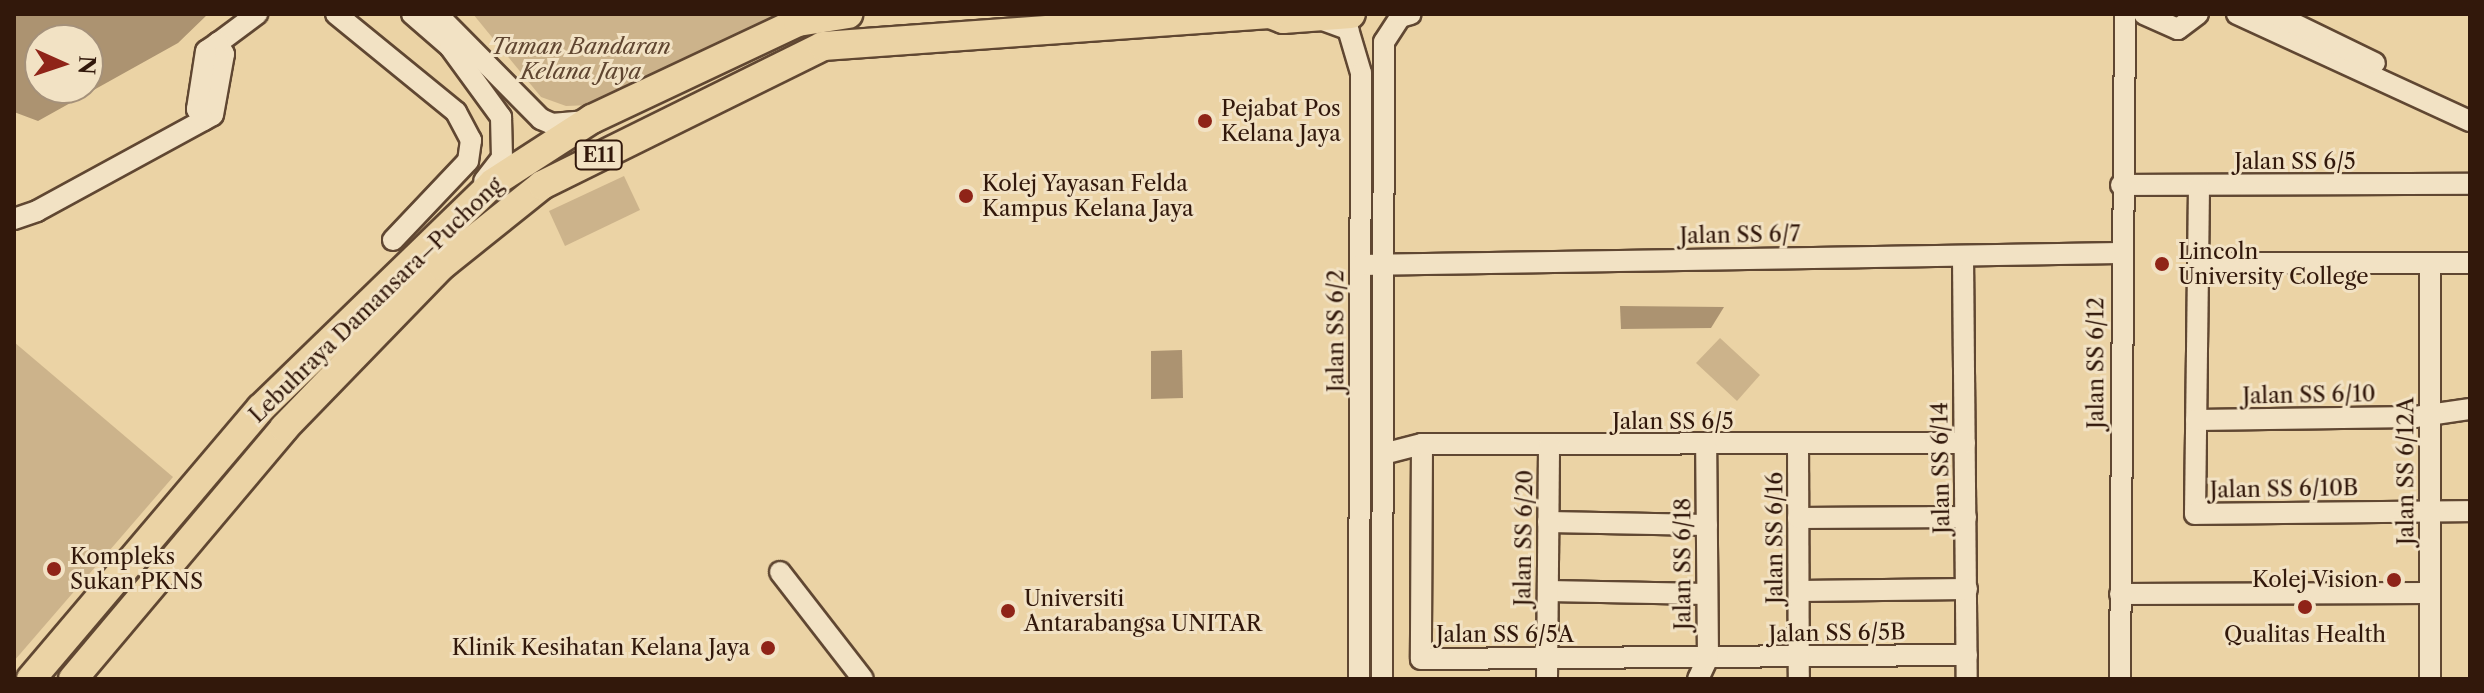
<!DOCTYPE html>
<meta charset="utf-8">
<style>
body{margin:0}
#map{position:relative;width:2484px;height:693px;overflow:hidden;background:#ebd3a5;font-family:"Libre Caslon Text",serif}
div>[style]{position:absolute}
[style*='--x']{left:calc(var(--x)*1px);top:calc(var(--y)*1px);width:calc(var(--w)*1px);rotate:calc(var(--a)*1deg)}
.green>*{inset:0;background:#ccb38b}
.water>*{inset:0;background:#ac9371}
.roads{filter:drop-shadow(2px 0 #604732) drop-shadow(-2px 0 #604732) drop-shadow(0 2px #604732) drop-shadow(0 -2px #604732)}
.minor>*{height:20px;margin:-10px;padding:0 10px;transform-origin:10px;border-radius:10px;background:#f2e2c4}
.highway>*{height:28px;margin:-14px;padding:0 14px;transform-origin:14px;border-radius:14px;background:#ebd3a5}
.dots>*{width:22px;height:22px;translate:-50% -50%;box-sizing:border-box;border:4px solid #f2e2c4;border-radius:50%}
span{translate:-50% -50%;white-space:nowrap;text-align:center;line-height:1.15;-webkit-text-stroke:6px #f2e2c4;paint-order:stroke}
.shield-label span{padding:2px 6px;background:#f2e2c4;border:2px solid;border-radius:6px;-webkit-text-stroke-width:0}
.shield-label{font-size:20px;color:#32180b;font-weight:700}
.park-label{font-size:22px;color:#604631;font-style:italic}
.poi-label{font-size:22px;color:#32180b}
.left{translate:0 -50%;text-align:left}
.right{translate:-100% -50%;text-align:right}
.street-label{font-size:22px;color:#32180b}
.frame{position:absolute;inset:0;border:16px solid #32180b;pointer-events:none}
.north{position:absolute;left:24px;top:24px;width:80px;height:80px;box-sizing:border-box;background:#f2e2c4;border:2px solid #a5917a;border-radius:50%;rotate:93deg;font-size:22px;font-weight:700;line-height:32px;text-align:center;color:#32180b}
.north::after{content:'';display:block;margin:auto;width:28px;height:36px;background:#8f2418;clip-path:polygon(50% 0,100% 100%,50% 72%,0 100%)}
</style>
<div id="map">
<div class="green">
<i style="clip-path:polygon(473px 14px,785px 14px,591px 105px,566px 106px,541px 97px)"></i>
<i style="clip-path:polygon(624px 176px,640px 210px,565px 246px,549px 211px)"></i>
<i style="clip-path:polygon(1720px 338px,1760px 375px,1737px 401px,1696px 363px)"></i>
<i style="clip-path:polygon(14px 342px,173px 477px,14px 661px)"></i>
</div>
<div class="water">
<i style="clip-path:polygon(evenodd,14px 14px,208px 14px,178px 43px,38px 121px,14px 112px,14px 14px,40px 40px,88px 40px,88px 88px,40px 88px,40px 40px)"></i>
<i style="clip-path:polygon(1620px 306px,1724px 307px,1711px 328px,1621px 329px)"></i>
<i style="clip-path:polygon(1182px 350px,1183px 398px,1151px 399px,1151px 351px)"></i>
</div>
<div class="roads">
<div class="minor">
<i style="--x:336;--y:14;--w:155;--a:39.2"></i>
<i style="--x:456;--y:112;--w:32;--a:62"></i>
<i style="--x:471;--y:140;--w:21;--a:98"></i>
<i style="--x:468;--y:161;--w:109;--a:133.5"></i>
<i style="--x:412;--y:14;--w:50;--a:41"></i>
<i style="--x:450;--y:47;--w:87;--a:53.9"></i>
<i style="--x:501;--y:117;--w:41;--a:88.6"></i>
<i style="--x:502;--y:158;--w:29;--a:128"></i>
<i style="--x:437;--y:14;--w:148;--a:45.3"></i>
<i style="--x:541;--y:119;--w:12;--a:24"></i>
<i style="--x:552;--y:124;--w:32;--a:-5"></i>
<i style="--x:2144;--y:14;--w:37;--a:24"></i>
<i style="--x:2178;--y:29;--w:25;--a:-37"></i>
<i style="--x:2237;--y:14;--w:256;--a:24.7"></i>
<i style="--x:2274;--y:14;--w:112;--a:25.9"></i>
<i style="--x:1323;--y:20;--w:27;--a:20"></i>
<i style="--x:1348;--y:29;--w:46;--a:73.5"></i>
<i style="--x:1361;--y:73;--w:606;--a:90.19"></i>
<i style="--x:218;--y:43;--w:49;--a:-36.6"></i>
<i style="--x:2121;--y:185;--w:349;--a:-0.2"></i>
<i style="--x:2199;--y:187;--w:327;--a:90.7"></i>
<i style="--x:2195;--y:514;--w:275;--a:-0.6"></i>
<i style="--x:14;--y:219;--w:24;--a:-19"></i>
<i style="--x:37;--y:211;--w:200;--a:-28.6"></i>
<i style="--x:213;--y:115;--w:62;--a:-79.8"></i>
<i style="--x:224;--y:54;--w:13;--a:-119"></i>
<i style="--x:218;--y:43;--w:14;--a:146"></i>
<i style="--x:206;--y:51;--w:59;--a:98.8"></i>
<i style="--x:197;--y:109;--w:13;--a:61"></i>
<i style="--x:1963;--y:256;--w:423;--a:89.5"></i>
<i style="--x:2198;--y:263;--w:272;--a:0"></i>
<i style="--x:1360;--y:265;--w:760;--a:-0.9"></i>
<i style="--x:2196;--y:420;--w:219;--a:-0.8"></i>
<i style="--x:2415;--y:417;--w:56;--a:-8.3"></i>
<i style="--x:1422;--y:444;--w:215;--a:90.3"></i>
<i style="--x:1421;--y:659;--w:546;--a:-0.42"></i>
<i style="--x:1798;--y:445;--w:234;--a:89.8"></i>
<i style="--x:1383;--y:454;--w:40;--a:-14.4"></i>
<i style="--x:1422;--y:444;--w:543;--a:-0.11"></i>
<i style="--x:1798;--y:518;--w:168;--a:-0.3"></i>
<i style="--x:1548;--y:522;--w:159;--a:1.1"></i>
<i style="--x:780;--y:572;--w:135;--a:52.2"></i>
<i style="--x:1548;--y:591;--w:159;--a:1.1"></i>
<i style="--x:1799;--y:591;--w:168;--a:-0.7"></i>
<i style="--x:2120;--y:594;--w:310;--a:-0.2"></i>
<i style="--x:1382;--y:679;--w:637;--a:-89.82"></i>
<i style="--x:1384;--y:42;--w:30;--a:-57"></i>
<i style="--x:1400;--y:17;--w:11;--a:-15"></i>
<i style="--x:1547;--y:679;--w:234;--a:-89.5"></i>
<i style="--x:1698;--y:679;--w:23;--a:-65"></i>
<i style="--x:1708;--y:658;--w:212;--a:-90.5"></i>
<i style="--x:2120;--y:679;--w:665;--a:-89.57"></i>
<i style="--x:2430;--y:679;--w:415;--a:-90"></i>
</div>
<div class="highway">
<i style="--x:1270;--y:14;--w:14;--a:21"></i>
<i style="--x:1283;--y:19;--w:68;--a:-4.2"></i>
<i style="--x:31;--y:679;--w:355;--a:-49.7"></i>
<i style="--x:261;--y:408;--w:323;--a:-44.1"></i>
<i style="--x:493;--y:183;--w:118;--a:-32.9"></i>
<i style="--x:592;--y:119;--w:228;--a:-25.2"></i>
<i style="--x:798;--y:22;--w:51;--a:-9.1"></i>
<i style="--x:73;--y:679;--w:328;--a:-49.9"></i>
<i style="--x:284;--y:428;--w:226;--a:-45.9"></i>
<i style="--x:441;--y:266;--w:129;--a:-38.7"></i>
<i style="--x:542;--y:185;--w:313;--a:-26.3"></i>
<i style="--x:823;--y:46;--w:451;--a:-4.1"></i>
</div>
</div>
<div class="dots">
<i style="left:1205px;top:121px;background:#8f2418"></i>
<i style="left:966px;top:196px;background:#8f2418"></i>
<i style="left:2162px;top:264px;background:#8f2418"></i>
<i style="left:54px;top:569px;background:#8f2418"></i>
<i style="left:2394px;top:580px;background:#8f2418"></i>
<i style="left:2305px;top:607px;background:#8f2418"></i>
<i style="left:1008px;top:611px;background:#8f2418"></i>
<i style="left:768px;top:648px;background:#8f2418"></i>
</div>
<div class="shield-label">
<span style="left:599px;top:155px">E11</span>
</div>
<div class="park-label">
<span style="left:581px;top:59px">Taman Bandaran<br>Kelana Jaya</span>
</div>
<div class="poi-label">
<span class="left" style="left:1221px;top:121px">Pejabat Pos<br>Kelana Jaya</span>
<span class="left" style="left:982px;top:196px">Kolej Yayasan Felda<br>Kampus Kelana Jaya</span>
<span class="left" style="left:2178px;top:264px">Lincoln<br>University College</span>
<span class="left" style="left:70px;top:569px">Kompleks<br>Sukan PKNS</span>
<span class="right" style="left:2378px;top:580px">Kolej Vision</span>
<span class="left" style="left:1024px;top:611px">Universiti<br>Antarabangsa UNITAR</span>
<span style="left:2305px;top:635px">Qualitas Health</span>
<span class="right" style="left:750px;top:648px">Klinik Kesihatan Kelana Jaya</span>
</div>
<div class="street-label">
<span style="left:2295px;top:162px">Jalan SS 6/5</span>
<span style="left:1740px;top:235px;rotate:-1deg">Jalan SS 6/7</span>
<span style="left:376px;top:300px;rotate:-44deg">Lebuhraya Damansara–Puchong</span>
<span style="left:1336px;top:331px;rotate:-90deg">Jalan SS 6/2</span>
<span style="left:2096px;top:363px;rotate:-90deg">Jalan SS 6/12</span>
<span style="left:2309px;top:395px;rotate:-1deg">Jalan SS 6/10</span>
<span style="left:1673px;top:422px">Jalan SS 6/5</span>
<span style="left:1941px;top:468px;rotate:-91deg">Jalan SS 6/14</span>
<span style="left:2406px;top:471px;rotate:-90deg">Jalan SS 6/12A</span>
<span style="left:2284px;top:489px;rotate:-1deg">Jalan SS 6/10B</span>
<span style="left:1524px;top:538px;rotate:-89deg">Jalan SS 6/20</span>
<span style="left:1775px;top:538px;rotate:-90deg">Jalan SS 6/16</span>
<span style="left:1683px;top:564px;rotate:-90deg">Jalan SS 6/18</span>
<span style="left:1837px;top:633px;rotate:-1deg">Jalan SS 6/5B</span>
<span style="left:1505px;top:635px">Jalan SS 6/5A</span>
</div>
<div class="frame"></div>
<div class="north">N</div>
</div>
